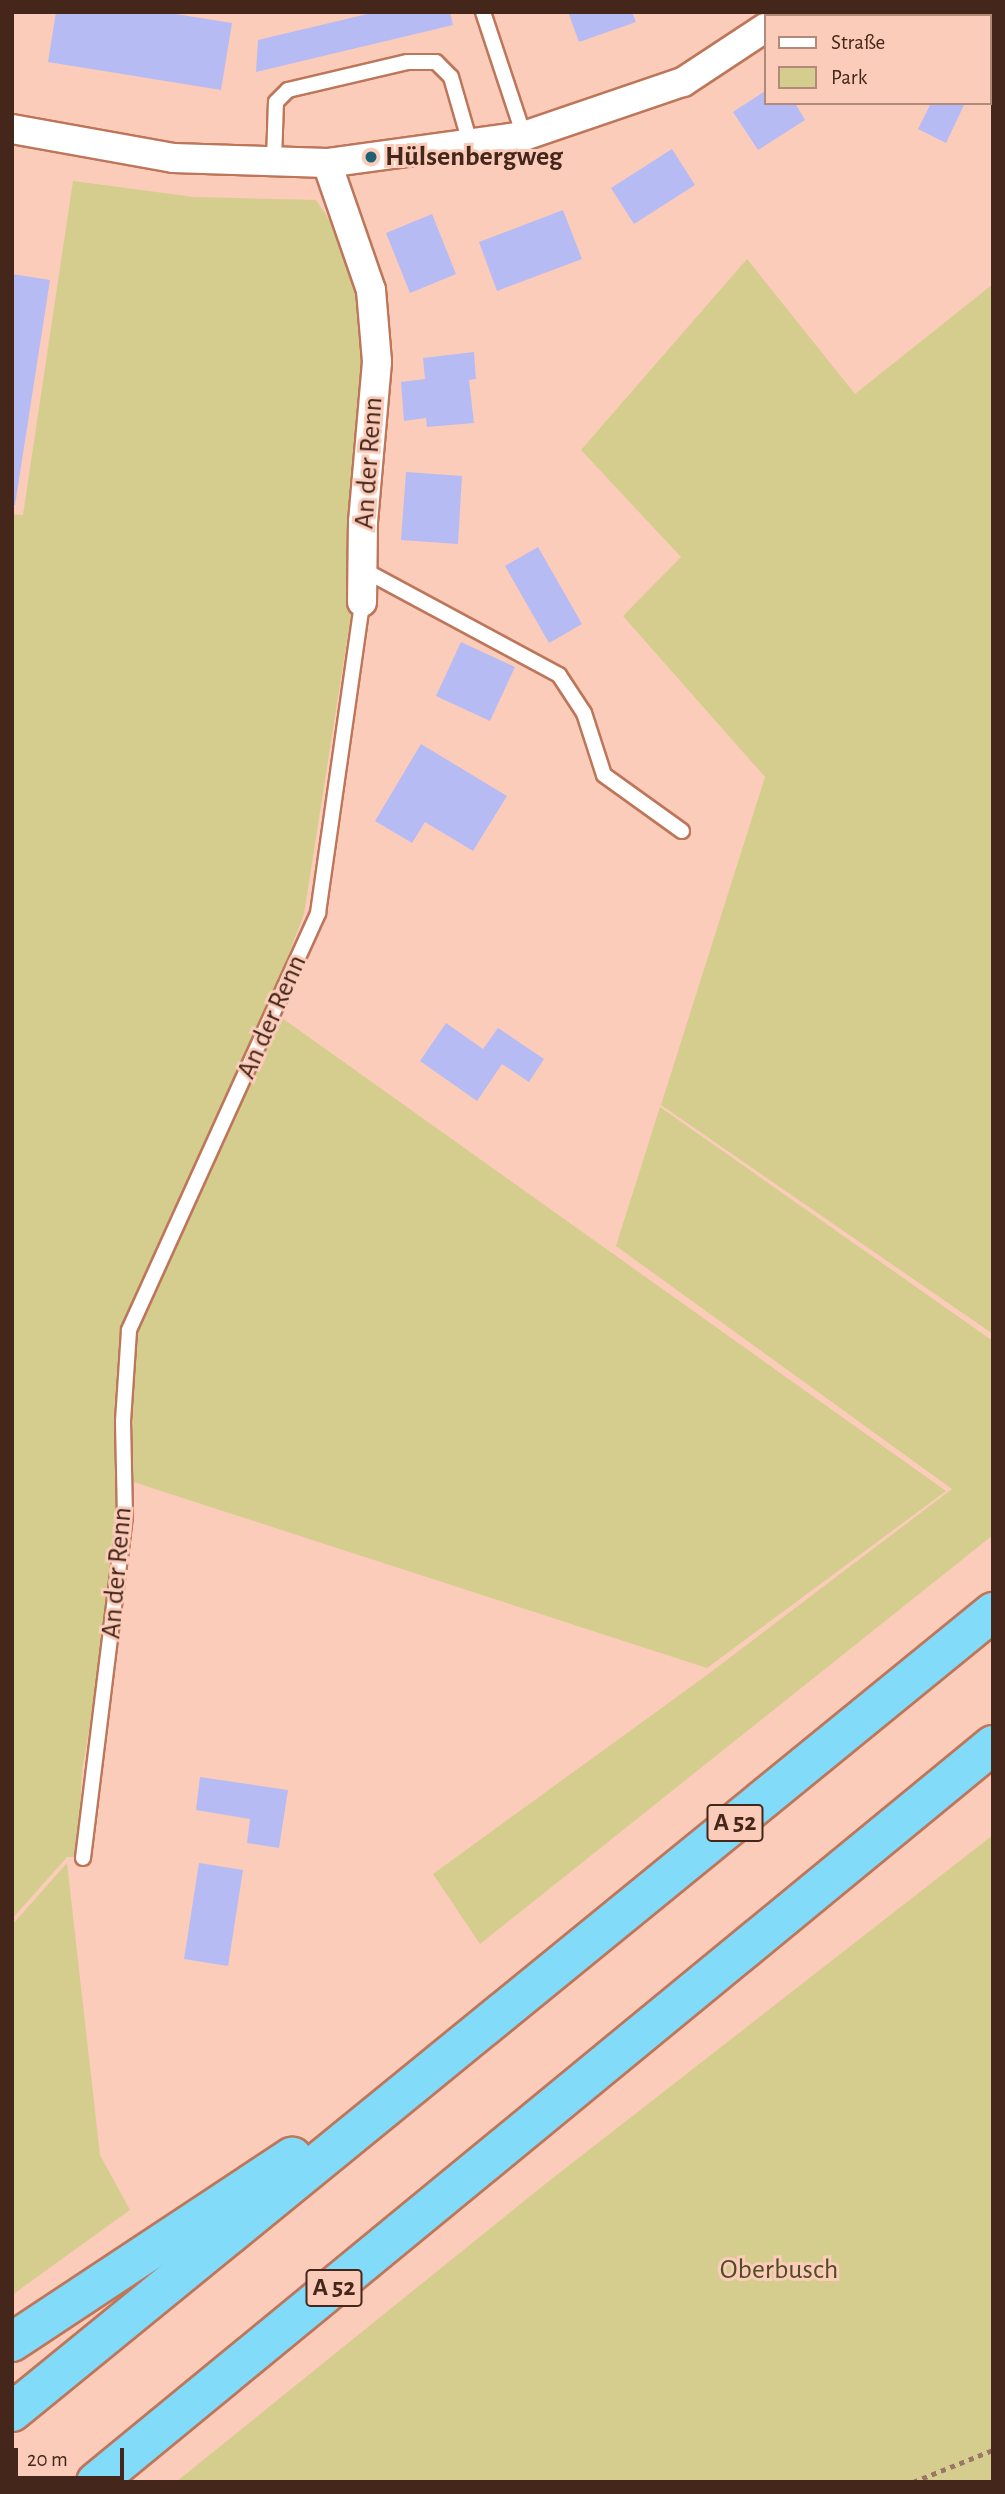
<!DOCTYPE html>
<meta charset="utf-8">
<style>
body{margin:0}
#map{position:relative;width:1005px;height:2494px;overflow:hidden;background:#fbccba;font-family:"Alegreya Sans",sans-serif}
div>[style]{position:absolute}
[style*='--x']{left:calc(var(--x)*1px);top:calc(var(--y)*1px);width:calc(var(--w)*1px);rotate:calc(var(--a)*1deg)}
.green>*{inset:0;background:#d5cd8e}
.building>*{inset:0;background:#b7bbf3}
.path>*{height:4.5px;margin-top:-2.25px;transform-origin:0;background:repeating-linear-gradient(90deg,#9b7566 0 5px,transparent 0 10px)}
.roads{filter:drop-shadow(2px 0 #be765a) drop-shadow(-2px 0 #be765a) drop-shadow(0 2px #be765a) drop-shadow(0 -2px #be765a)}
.lane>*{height:14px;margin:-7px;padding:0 7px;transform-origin:7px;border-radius:7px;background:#fff}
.street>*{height:28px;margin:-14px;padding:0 14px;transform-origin:14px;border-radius:14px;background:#fff}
.highway>*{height:38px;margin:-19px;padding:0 19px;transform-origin:19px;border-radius:19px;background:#81dbf9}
.dots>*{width:19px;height:19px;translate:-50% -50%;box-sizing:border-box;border:4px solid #fbccba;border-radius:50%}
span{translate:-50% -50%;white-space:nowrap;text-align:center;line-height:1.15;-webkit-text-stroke:6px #fbccba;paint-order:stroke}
.shield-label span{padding:2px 5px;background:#fbccba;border:2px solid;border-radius:5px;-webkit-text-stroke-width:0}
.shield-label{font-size:26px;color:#44261a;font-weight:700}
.poi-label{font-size:28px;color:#44261a;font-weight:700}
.left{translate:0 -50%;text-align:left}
.street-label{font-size:28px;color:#44261a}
.park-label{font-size:28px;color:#524c23}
.frame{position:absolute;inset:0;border:14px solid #44261a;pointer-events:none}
.legend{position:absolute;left:764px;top:14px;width:228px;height:91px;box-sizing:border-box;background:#fbccba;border:2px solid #b28a7a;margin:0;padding:9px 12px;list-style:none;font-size:21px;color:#44261a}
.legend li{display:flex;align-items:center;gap:14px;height:35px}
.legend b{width:35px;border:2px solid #b28a7a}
.scale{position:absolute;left:14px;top:2448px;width:110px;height:32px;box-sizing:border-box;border:4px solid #44261a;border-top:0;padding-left:9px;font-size:21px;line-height:24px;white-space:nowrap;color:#44261a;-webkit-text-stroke:5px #fbccba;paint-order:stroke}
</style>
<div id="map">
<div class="green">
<i style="clip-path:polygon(73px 181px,194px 197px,316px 200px,344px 241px,358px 296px,363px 363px,353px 602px,304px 914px,268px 1008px,946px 1491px,707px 1668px,118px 1477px,111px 1606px,82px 1771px,78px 1857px,67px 1857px,12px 1919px,12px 514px,23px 515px)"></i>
<i style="clip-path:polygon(747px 259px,855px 394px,993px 284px,993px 1334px,661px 1105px,765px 777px,623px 616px,681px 557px,581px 450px)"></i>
<i style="clip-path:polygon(660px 1107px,993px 1341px,993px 1535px,480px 1944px,433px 1874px,707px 1675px,952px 1489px,616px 1246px)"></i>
<i style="clip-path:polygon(993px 1835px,993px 2482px,176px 2482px,544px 2185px)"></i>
<i style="clip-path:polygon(67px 1863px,100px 2155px,130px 2210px,12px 2295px,12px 1925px)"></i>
</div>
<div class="building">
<i style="clip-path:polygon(56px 12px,163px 12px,232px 23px,221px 90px,48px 62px)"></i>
<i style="clip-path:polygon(376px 12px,450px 12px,453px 25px,256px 72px,258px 40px)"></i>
<i style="clip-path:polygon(568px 12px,632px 12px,636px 22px,579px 42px)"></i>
<i style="clip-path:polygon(954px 12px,993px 12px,993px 25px,989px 27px,989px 16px)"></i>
<i style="clip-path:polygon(765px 91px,765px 103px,795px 103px,805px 120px,758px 150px,733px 112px)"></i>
<i style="clip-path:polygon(931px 103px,965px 103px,946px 143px,918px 129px)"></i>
<i style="clip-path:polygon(672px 149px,695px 185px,634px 224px,611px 188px)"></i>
<i style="clip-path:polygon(563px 210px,582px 259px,497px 291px,479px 242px)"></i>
<i style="clip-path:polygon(432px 214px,456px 274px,410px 293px,386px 233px)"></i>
<i style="clip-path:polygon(12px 274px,50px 280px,15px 505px,12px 505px)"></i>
<i style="clip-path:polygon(474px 352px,476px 379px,469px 380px,474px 423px,427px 427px,426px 418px,404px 421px,401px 382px,425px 379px,423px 358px)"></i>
<i style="clip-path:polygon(406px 472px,462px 476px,458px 544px,401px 540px)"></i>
<i style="clip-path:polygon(538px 547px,582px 624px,549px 643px,505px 566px)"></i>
<i style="clip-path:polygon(461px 642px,515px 667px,490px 721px,436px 696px)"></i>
<i style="clip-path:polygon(421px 744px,507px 796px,473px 851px,425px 822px,412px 843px,375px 821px)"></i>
<i style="clip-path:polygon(446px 1023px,483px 1049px,498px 1028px,544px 1059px,529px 1082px,502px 1064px,477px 1101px,420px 1061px)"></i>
<i style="clip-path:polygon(200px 1777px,288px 1790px,279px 1848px,247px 1843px,250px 1819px,196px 1810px)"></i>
<i style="clip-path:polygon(199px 1863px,243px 1870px,228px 1966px,184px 1959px)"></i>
</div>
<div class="path">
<i style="--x:913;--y:2482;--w:86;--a:-21.8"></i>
</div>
<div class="roads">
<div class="lane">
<i style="--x:483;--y:12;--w:131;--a:71.7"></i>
<i style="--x:274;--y:161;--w:59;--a:-88.1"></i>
<i style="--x:276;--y:102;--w:17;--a:-45"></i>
<i style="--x:288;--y:90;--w:122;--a:-13.2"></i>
<i style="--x:407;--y:62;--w:29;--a:0"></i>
<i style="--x:436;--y:62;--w:21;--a:45"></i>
<i style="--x:451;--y:77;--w:69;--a:73.9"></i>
<i style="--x:362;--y:569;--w:224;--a:28.3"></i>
<i style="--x:559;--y:675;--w:45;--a:56.7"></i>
<i style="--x:584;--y:713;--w:65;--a:72.1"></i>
<i style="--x:604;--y:775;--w:96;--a:35.7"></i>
<i style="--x:83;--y:1858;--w:344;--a:-83"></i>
<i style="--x:125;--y:1517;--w:96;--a:-91.2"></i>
<i style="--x:123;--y:1421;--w:91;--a:-86.2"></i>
<i style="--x:129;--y:1330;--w:458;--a:-65.6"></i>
<i style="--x:318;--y:913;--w:314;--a:-81.9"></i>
</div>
<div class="street">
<i style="--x:785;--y:16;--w:6;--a:-39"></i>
<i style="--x:12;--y:129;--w:164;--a:10.2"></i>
<i style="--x:173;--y:158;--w:154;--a:1.9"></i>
<i style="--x:327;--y:163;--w:199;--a:-7.8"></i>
<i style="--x:524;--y:136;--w:168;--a:-18.8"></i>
<i style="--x:683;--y:82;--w:98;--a:-33.4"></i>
<i style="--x:327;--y:163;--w:134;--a:70.9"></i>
<i style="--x:371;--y:290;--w:72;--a:85.2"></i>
<i style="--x:377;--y:362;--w:160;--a:95"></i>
<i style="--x:363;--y:521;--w:81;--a:90.7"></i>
</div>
<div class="highway">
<i style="--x:12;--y:2342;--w:336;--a:-33.5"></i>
<i style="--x:12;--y:2412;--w:1266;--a:-39.2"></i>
<i style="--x:96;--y:2482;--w:1161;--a:-39.41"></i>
</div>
</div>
<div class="dots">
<i style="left:371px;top:157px;background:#1f6175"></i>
</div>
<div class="shield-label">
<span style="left:735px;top:1823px">A 52</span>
<span style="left:334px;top:2288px">A 52</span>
</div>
<div class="poi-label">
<span class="left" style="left:385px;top:157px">Hülsenbergweg</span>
</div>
<div class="street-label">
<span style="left:369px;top:463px;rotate:-86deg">An der Renn</span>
<span style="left:272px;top:1017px;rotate:-66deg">An der Renn</span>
<span style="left:117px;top:1573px;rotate:-85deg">An der Renn</span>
</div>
<div class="park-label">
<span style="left:779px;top:2270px">Oberbusch</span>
</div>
<div class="frame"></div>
<ul class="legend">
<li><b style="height:9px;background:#fff"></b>Straße</li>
<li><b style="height:19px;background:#d5cd8e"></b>Park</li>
</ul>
<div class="scale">20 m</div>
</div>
